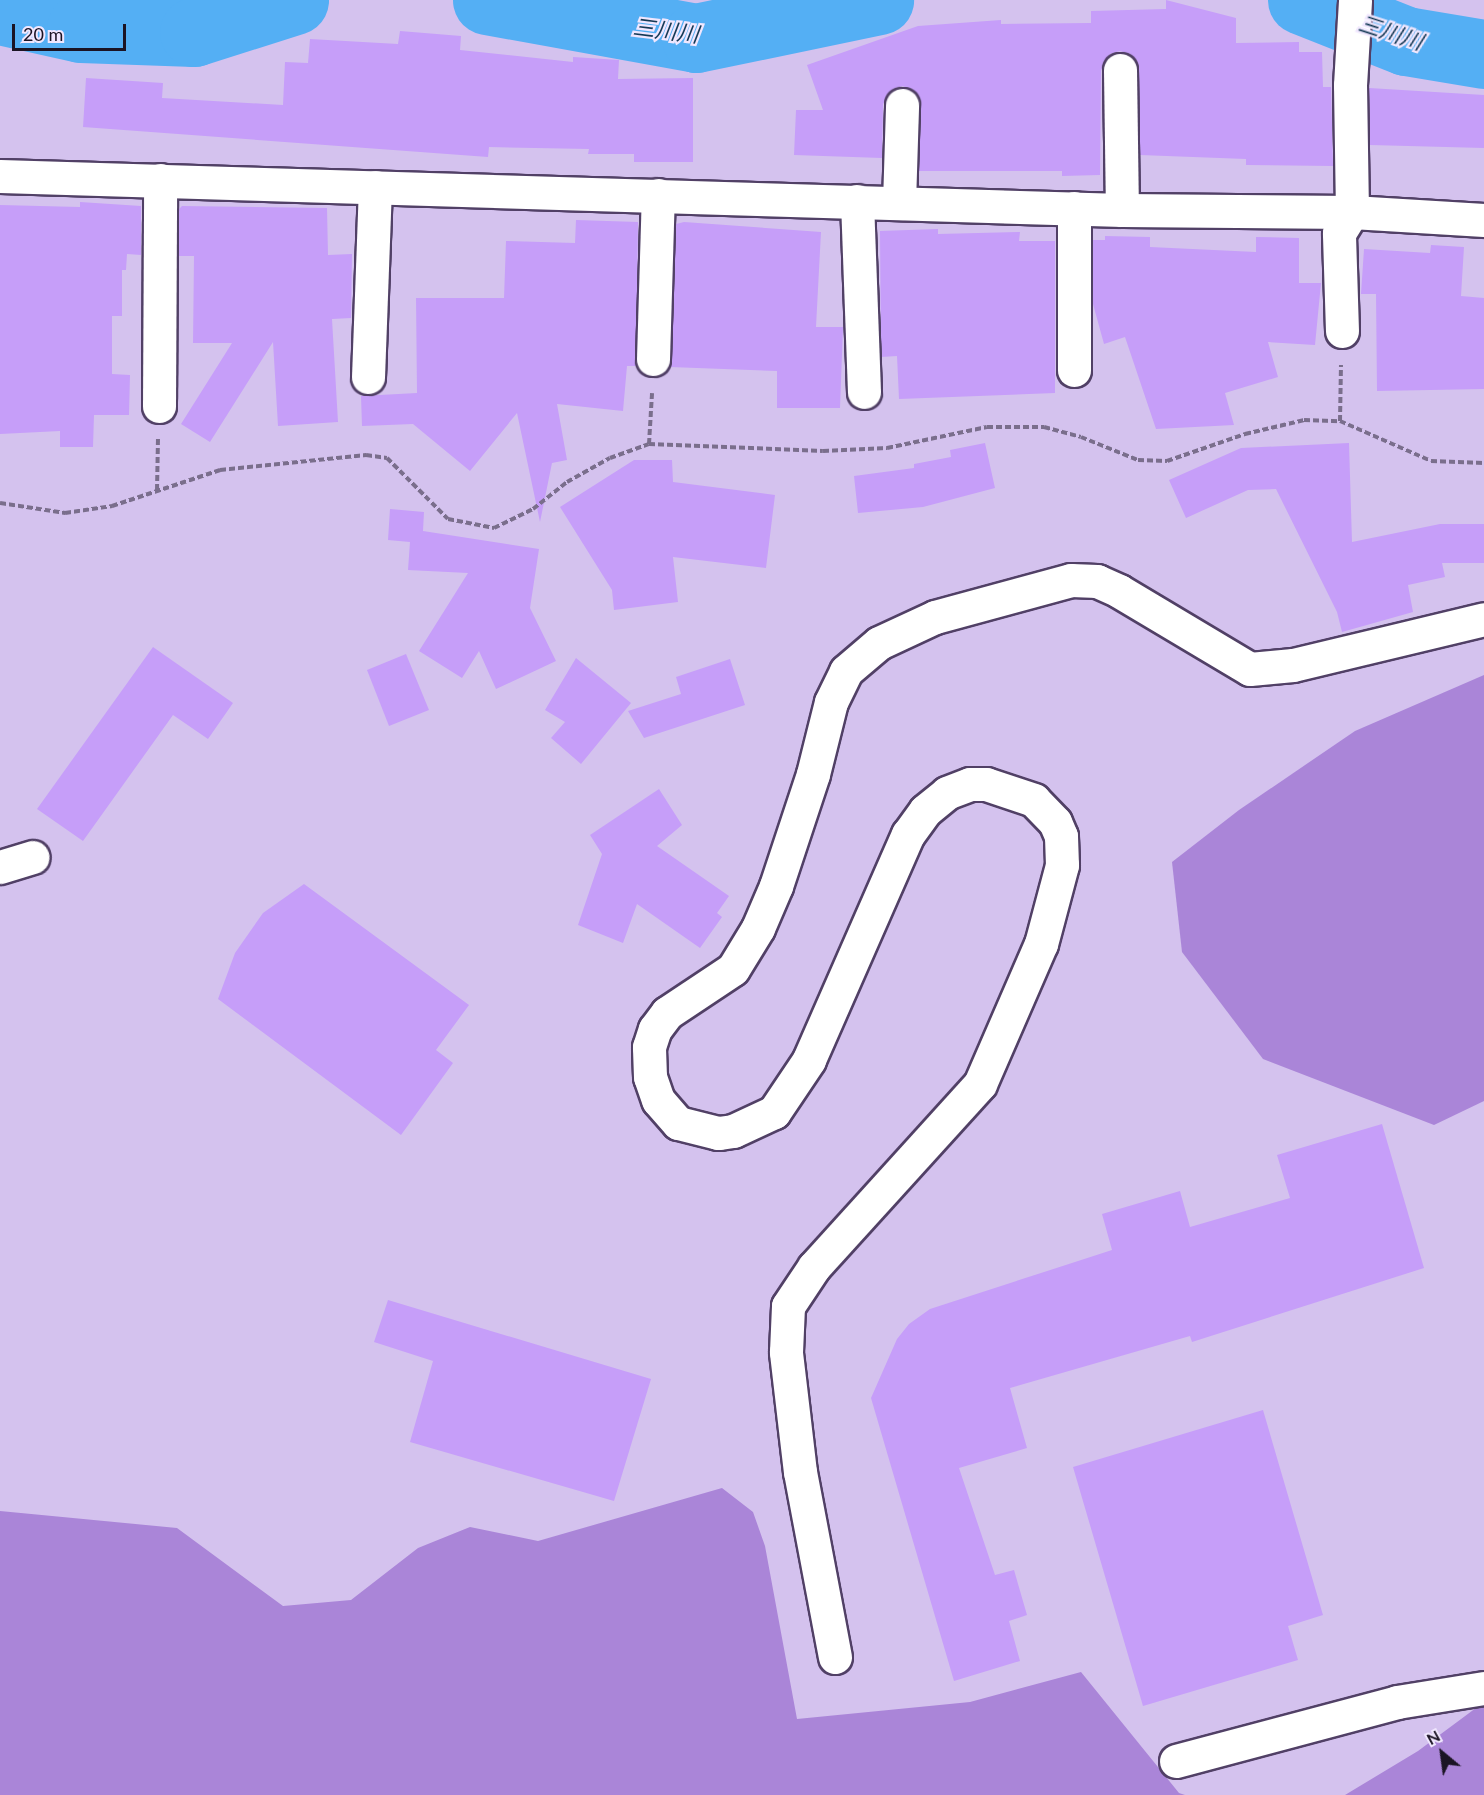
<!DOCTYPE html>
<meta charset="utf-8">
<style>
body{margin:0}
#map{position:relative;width:1484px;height:1795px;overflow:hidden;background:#d4c2ee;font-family:Lato,"Noto Sans JP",sans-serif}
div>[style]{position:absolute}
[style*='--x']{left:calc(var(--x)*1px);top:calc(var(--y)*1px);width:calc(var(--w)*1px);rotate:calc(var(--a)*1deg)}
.green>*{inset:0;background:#aa85d8}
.river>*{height:69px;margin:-34.5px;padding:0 34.5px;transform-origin:34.5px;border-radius:34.5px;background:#54aff4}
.building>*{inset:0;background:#c69ef9}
.path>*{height:4px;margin-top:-2px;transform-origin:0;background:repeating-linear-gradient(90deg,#7a6e8c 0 6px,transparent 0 9px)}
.roads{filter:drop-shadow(2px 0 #514066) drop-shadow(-2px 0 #514066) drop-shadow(0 2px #514066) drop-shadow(0 -2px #514066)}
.minor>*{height:33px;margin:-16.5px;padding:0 16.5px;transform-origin:16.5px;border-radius:16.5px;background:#fff}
span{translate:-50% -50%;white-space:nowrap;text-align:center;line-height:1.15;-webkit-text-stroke:4.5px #f0e7fe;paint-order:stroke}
.water-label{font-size:22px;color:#153a56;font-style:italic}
.north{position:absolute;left:1412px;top:1723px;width:60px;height:60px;-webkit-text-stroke:4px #f0e7fe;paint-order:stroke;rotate:331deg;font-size:16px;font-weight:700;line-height:24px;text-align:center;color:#1b1424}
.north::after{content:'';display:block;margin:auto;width:21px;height:27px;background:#1b1424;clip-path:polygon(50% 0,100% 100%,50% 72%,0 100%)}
.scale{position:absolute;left:12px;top:24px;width:114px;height:27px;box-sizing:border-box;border:3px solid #1b1424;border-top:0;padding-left:8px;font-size:18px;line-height:21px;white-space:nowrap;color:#1b1424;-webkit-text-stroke:4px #f0e7fe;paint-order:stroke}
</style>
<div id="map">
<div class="green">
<i style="clip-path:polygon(1484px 675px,1484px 1101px,1434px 1125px,1263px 1059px,1182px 952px,1172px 862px,1239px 810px,1355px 731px)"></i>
<i style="clip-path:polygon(722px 1488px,753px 1512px,765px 1546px,797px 1719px,970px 1702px,1081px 1672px,1179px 1793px,1185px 1795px,0 1795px,0 1511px,177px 1528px,283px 1606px,351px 1600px,418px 1548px,470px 1527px,538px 1541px)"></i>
<i style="clip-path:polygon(1484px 1702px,1484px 1795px,1345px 1795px,1418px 1751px)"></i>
</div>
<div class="river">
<i style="--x:487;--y:0;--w:212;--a:10.3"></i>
<i style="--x:696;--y:38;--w:187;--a:-11.7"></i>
<i style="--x:1302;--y:0;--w:112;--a:21.5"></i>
<i style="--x:1406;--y:41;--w:79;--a:9.5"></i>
<i style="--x:0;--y:10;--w:83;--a:12.5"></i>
<i style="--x:81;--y:28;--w:113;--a:2"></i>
<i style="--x:194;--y:32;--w:105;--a:-17.7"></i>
</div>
<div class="building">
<i style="clip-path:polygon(1166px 0,1236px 18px,1236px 43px,1299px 42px,1299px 52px,1322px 52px,1323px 87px,1331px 87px,1333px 166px,1246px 165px,1246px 159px,1140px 155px,1139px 69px,1130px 54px,1120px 51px,1110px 54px,1101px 70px,1100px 175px,1062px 176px,1062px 171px,919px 171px,921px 105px,918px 96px,903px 86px,893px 89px,883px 104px,882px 158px,794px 155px,796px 110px,823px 110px,807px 65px,918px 26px,1001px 20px,1001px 24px,1091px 23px,1091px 11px,1166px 9px)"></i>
<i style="clip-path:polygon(400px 31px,461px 36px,460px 50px,573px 62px,573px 57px,619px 60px,618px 79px,693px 78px,693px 162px,634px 162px,634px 154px,588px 154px,589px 149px,489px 147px,488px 157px,83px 127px,86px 78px,163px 83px,162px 98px,283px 105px,285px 62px,308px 63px,310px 39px,398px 44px)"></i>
<i style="clip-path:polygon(1369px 88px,1484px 95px,1484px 148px,1370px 145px)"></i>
<i style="clip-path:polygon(80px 202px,141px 206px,141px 255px,127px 254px,126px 270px,122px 270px,122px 316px,112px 316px,112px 374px,130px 375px,129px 415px,94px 415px,93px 447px,60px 447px,60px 431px,0 434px,0 205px,80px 207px)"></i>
<i style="clip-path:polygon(182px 206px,327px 208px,328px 255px,352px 254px,351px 318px,332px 319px,338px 422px,278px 426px,273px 342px,210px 442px,181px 424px,232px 343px,193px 343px,194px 256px,178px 256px,179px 209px)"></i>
<i style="clip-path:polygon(576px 220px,638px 222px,636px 366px,627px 366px,623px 411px,557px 404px,567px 460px,552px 463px,540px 522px,517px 413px,470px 471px,413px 424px,362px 426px,361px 396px,417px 393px,416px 298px,504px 298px,506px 241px,575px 243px)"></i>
<i style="clip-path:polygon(684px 222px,821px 232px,816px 327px,843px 327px,840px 408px,777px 408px,777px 371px,670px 367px,676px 224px)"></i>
<i style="clip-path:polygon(938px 229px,938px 234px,1020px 232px,1019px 241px,1055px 241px,1055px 393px,899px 399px,897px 356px,881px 357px,880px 231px)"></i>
<i style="clip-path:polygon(1105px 236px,1150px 237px,1150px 247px,1256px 252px,1256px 237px,1299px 238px,1299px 283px,1321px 283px,1315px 345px,1268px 342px,1278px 377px,1225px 393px,1234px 425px,1156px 429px,1125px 337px,1104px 344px,1093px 304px,1093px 240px,1105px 240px)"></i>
<i style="clip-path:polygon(1431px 245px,1464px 247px,1461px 296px,1484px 298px,1484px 389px,1377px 391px,1376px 294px,1361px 294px,1364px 249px,1430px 253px)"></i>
<i style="clip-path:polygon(985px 443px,995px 488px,923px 507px,858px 513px,854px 476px,914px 468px,914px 464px,951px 457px,950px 450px)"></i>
<i style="clip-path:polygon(1349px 443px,1352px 542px,1440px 524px,1484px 524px,1484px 563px,1442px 563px,1445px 577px,1408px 585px,1413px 612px,1342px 632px,1337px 612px,1276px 489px,1248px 490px,1186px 518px,1169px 480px,1241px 448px)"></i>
<i style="clip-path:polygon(634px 460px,672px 460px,673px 482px,775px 495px,766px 568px,673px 557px,678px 602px,614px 610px,612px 590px,560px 507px)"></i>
<i style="clip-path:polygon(390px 509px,424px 512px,423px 531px,539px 549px,530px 608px,556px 661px,496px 689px,479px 651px,462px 678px,419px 651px,468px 573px,408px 570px,410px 542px,388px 540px)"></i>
<i style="clip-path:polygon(153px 647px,233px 703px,208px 739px,173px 715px,83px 841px,37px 809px)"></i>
<i style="clip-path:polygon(406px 654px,429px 710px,389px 726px,367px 670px)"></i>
<i style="clip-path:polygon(576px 658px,631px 703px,581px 764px,551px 738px,565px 722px,545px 710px)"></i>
<i style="clip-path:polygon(730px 659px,745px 705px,644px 738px,628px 711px,681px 694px,676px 677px)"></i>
<i style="clip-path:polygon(659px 789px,682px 825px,657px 846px,729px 896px,717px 913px,722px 917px,700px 948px,637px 904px,623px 943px,578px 925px,602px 854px,590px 835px)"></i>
<i style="clip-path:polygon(304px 884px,469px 1005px,436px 1050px,453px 1063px,401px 1135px,218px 999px,235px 953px,263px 913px)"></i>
<i style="clip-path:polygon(1382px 1124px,1424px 1268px,1192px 1342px,1190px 1336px,1010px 1388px,1027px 1448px,959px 1468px,995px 1575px,1014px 1570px,1027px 1615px,1009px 1621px,1020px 1661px,954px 1681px,871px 1398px,897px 1339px,909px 1324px,930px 1309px,1112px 1250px,1102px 1214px,1180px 1191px,1190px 1227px,1290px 1198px,1277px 1155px)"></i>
<i style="clip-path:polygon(388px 1300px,651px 1379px,614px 1501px,410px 1442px,433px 1361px,374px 1342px)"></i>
<i style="clip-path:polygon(1263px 1410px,1323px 1615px,1288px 1626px,1298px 1660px,1143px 1706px,1073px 1467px)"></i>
</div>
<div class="path">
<i style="--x:1340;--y:421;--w:56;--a:-89"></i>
<i style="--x:649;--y:444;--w:51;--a:-86.6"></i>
<i style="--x:157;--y:490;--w:51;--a:-88.9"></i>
<i style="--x:0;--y:503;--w:66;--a:8.7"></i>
<i style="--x:65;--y:513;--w:48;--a:-8.5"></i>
<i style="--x:112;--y:506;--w:114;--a:-18.4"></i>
<i style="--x:220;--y:470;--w:147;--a:-5.9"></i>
<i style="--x:366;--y:455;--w:21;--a:8"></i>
<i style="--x:387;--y:458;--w:86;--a:45"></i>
<i style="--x:448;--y:519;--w:47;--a:11.1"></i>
<i style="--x:494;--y:528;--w:43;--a:-26"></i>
<i style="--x:533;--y:509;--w:43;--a:-38.5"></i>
<i style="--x:567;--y:482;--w:49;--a:-29.2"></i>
<i style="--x:610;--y:458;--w:41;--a:-19.7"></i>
<i style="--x:649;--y:444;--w:174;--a:2.3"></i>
<i style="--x:823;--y:451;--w:64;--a:-2.7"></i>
<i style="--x:887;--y:448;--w:102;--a:-11.9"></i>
<i style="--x:987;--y:427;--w:57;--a:0"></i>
<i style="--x:1044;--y:427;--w:38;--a:15"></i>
<i style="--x:1081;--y:437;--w:61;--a:22"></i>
<i style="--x:1138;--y:460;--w:29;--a:2"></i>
<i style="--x:1167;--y:461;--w:83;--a:-19.1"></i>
<i style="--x:1245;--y:434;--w:61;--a:-13.3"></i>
<i style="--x:1304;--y:420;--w:36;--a:2"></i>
<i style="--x:1340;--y:421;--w:99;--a:23.7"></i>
<i style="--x:1431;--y:461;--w:53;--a:2.2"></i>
</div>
<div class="roads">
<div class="minor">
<i style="--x:1120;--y:70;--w:140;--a:89.2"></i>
<i style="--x:0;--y:176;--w:1123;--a:1.74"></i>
<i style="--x:1122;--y:210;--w:230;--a:0.5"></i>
<i style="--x:1352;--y:212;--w:132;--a:3.5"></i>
<i style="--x:857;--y:201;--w:191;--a:87.9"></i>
<i style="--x:899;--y:203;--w:98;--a:-88.2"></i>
<i style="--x:1074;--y:208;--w:162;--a:90"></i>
<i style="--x:1342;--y:331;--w:98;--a:-91.8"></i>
<i style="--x:1339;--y:233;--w:25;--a:-58"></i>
<i style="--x:1352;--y:212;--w:127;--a:-90.9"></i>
<i style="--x:1350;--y:85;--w:85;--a:-86.6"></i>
<i style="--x:653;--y:359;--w:164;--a:-88.3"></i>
<i style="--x:368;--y:377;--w:190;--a:-87.9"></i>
<i style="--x:159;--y:406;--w:226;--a:-89.7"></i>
<i style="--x:0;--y:867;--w:34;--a:-17"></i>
<i style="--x:835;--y:1657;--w:188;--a:-100.7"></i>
<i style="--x:800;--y:1472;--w:121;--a:-96.7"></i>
<i style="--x:786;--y:1352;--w:46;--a:-87.5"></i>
<i style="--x:788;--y:1306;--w:47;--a:-56.3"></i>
<i style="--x:814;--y:1267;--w:247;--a:-47.8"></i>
<i style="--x:980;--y:1084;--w:153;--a:-66.5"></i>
<i style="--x:1041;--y:944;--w:82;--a:-75.1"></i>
<i style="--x:1062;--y:865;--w:29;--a:-92"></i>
<i style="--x:1061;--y:836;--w:15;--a:-113"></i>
<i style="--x:1055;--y:822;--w:30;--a:-134"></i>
<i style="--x:1034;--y:800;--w:51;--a:-161.6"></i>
<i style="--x:986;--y:784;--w:16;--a:180"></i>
<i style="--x:970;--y:784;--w:25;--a:159"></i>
<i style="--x:947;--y:793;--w:28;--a:141"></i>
<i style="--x:925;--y:811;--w:29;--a:126"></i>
<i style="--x:908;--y:834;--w:247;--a:113.7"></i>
<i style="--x:809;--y:1060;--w:63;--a:123.9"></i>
<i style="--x:774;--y:1112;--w:45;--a:155.1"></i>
<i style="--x:733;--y:1131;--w:15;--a:172"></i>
<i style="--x:718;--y:1133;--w:41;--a:-166"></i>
<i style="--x:678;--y:1123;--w:30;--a:-131"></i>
<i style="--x:658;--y:1100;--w:24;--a:-109"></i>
<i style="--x:650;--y:1077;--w:30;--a:-92"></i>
<i style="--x:649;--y:1047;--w:19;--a:-72"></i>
<i style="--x:655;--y:1029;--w:20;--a:-53"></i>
<i style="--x:667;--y:1013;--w:79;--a:-33.7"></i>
<i style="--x:733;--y:969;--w:48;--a:-58.6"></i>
<i style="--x:758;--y:928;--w:46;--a:-66.8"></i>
<i style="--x:776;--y:886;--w:118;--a:-71.7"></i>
<i style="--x:813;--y:774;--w:74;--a:-76"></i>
<i style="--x:831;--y:702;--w:34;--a:-64"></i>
<i style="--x:846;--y:671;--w:43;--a:-40.3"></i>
<i style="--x:879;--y:643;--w:62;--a:-24.9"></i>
<i style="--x:935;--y:617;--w:141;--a:-15.2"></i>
<i style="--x:1071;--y:580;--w:26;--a:2"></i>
<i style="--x:1097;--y:581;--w:24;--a:24"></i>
<i style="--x:1119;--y:591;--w:152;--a:30.8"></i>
<i style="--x:1250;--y:669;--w:43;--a:-5.3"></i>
<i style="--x:1293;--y:665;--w:196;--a:-13.5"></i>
<i style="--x:1176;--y:1761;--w:229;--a:-14.9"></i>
<i style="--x:1397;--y:1702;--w:88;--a:-9.1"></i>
</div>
</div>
<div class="water-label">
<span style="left:666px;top:30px;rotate:7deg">三川川</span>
<span style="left:1391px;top:32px;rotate:18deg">三川川</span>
</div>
<div class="north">N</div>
<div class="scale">20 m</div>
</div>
